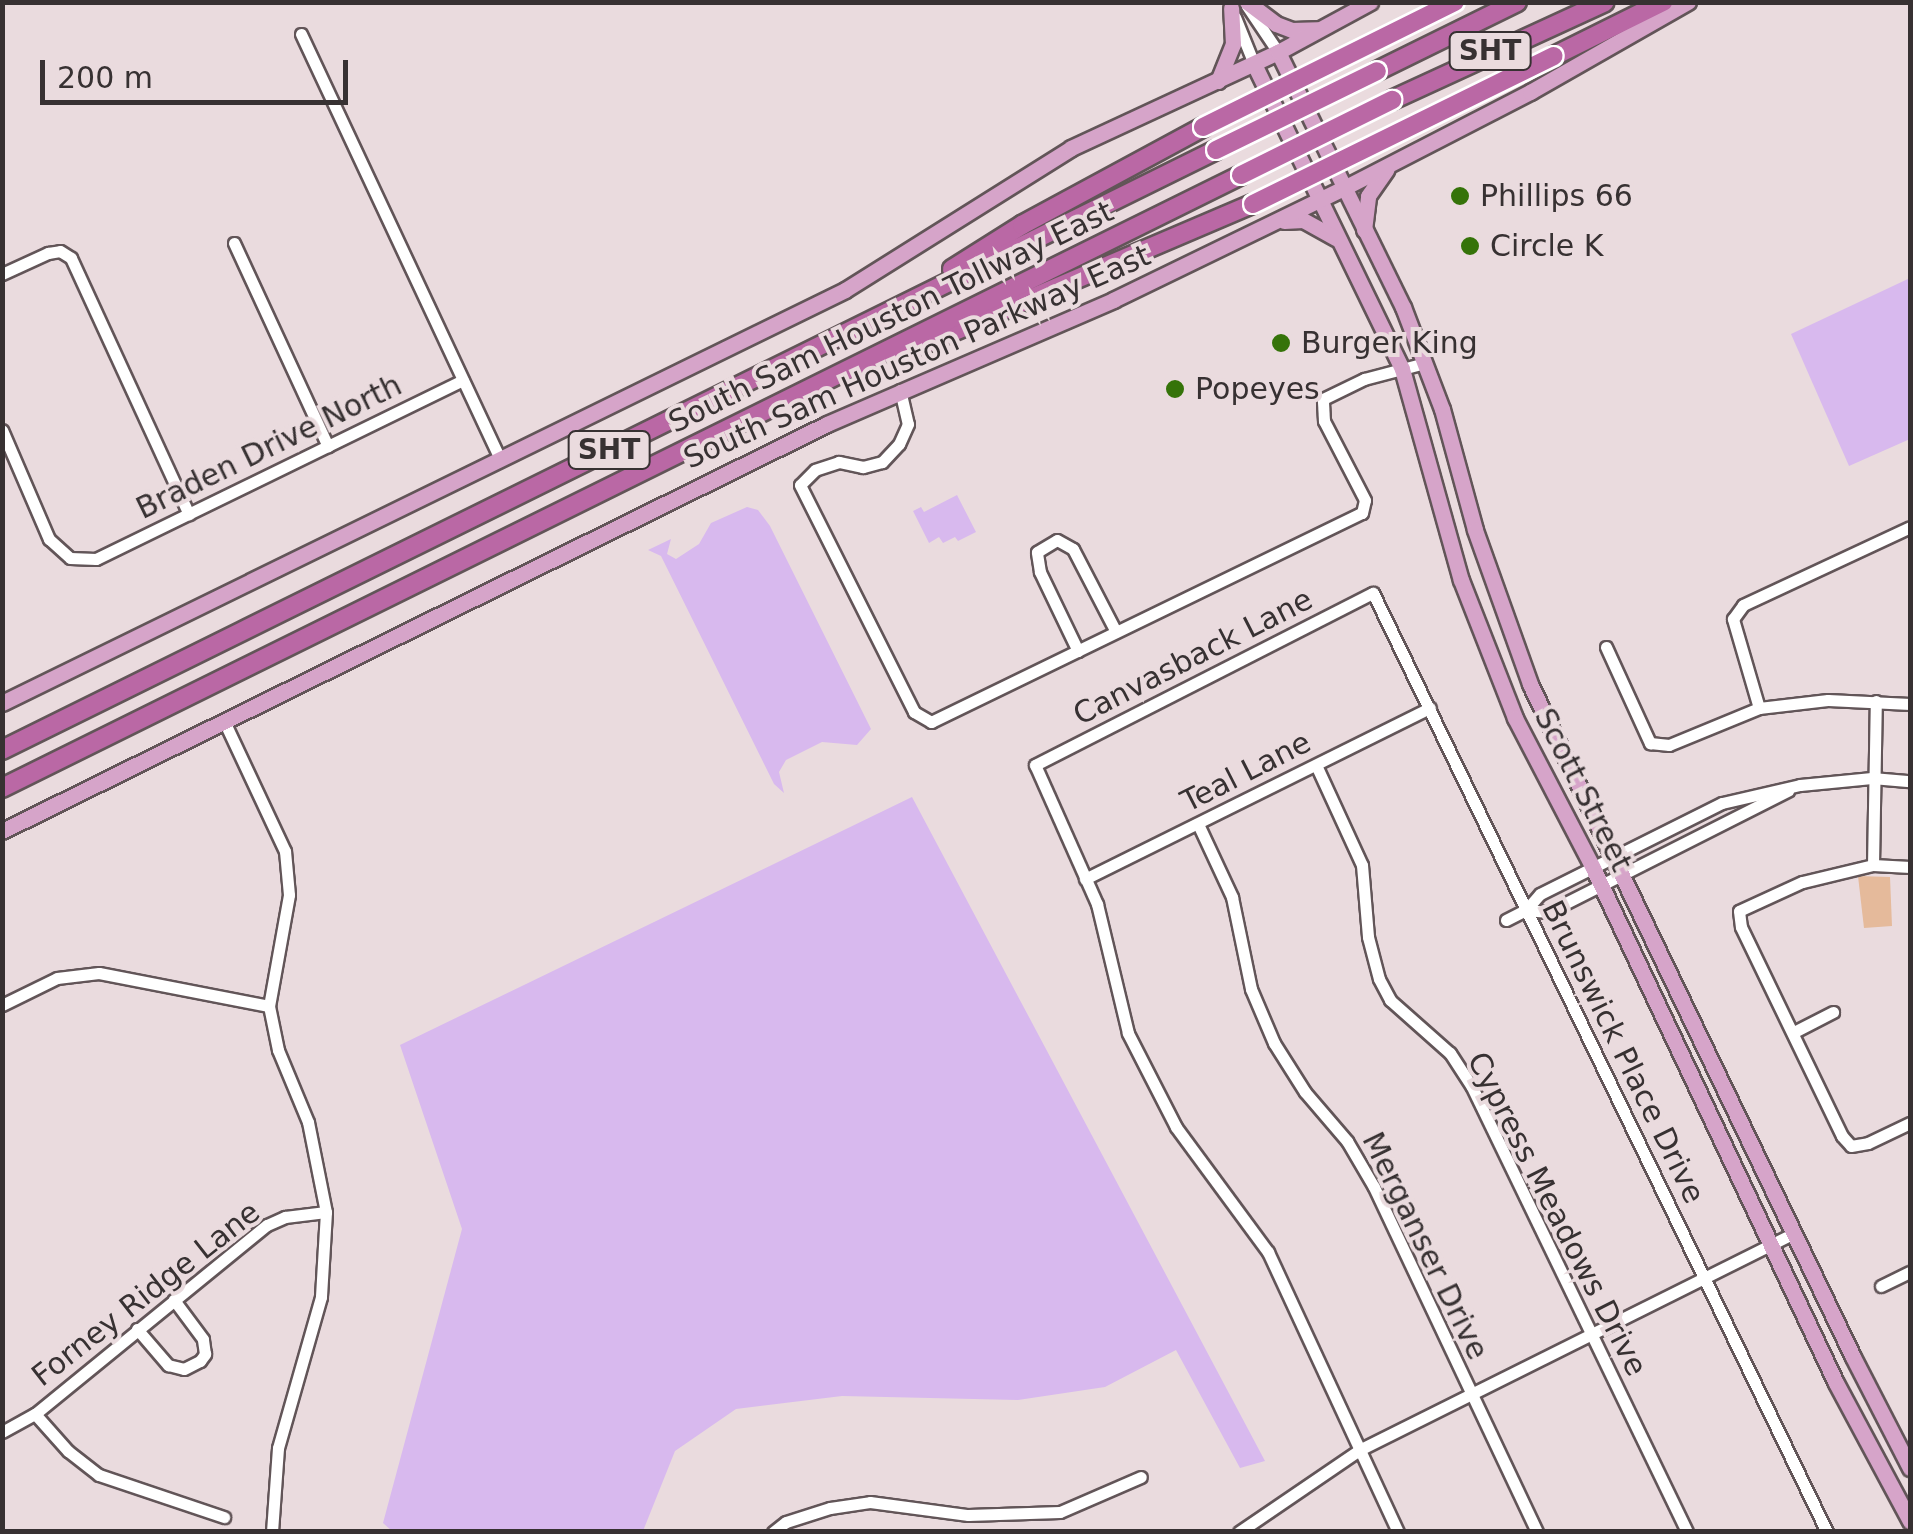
<!DOCTYPE html>
<style>
body{margin:0}
#map{position:relative;width:1913px;height:1534px;overflow:hidden;background:#eadbde;font-family:"DejaVu Sans",sans-serif}
div>[style]{position:absolute}
[style*='--x']{left:calc(var(--x)*1px);top:calc(var(--y)*1px);width:calc(var(--w)*1px);rotate:calc(var(--a)*1deg)}
.green>*{inset:0;background:#e5ba9b}
.water>*{inset:0;background:#d8b9ee}
.roads{filter:drop-shadow(2px 0 #625558) drop-shadow(-2px 0 #625558) drop-shadow(0 2px #625558) drop-shadow(0 -2px #625558)}
.minor>*{height:11px;margin:-5.5px;padding:0 5.5px;transform-origin:5.5px;border-radius:5.5px;background:#fff}
.major>*{height:15px;margin:-7.5px;padding:0 7.5px;transform-origin:7.5px;border-radius:7.5px;background:#d6a4c9}
.highway>*{height:18px;margin:-9px;padding:0 9px;transform-origin:9px;border-radius:9px;background:#ba68a5}
.bridges{filter:drop-shadow(2px 0 #fff) drop-shadow(-2px 0 #fff) drop-shadow(0 2px #fff) drop-shadow(0 -2px #fff)}
.highway-bridge>*{height:18px;margin:-9px;padding:0 9px;transform-origin:9px;border-radius:9px;background:#ba68a5}
.dots>*{width:28px;height:28px;translate:-50% -50%;box-sizing:border-box;border:5px solid #eadbde;border-radius:50%}
span{translate:-50% -50%;white-space:nowrap;text-align:center;line-height:1.15;-webkit-text-stroke:8px #eadbde;paint-order:stroke}
.shield-label span{padding:2px 8px;background:#eadbde;border:2px solid;border-radius:8px;-webkit-text-stroke-width:0}
.shield-label{font-size:28px;color:#373132;font-weight:700}
.poi-label{font-size:30px;color:#373132}
.left{translate:0 -50%;text-align:left}
.street-label{font-size:30px;color:#373132}
.frame{position:absolute;inset:0;border:5px solid #373132;pointer-events:none}
.scale{position:absolute;left:40px;top:60px;width:308px;height:45px;box-sizing:border-box;border:5px solid #373132;border-top:0;padding-left:12px;font-size:30px;line-height:35px;white-space:nowrap;color:#373132;-webkit-text-stroke:8px #eadbde;paint-order:stroke}
</style>
<div id="map">
<div class="green">
<i style="clip-path:polygon(1858px 876px,1890px 877px,1892px 926px,1864px 928px)"></i>
</div>
<div class="water">
<i style="clip-path:polygon(1910px 278px,1910px 439px,1849px 466px,1791px 334px)"></i>
<i style="clip-path:polygon(957px 495px,976px 532px,958px 541px,955px 537px,943px 543px,939px 537px,929px 543px,913px 511px,921px 507px,924px 512px)"></i>
<i style="clip-path:polygon(747px 507px,758px 510px,770px 526px,871px 729px,857px 745px,822px 742px,786px 760px,779px 772px,784px 793px,774px 784px,661px 556px,648px 550px,671px 539px,667px 554px,676px 559px,699px 544px,711px 523px)"></i>
<i style="clip-path:polygon(912px 797px,1265px 1461px,1240px 1468px,1176px 1350px,1105px 1387px,1018px 1400px,842px 1396px,736px 1409px,675px 1451px,643px 1531px,392px 1531px,383px 1523px,462px 1229px,400px 1045px)"></i>
</div>
<div class="roads">
<div class="minor">
<i style="--x:1247;--y:6;--w:55;--a:56"></i>
<i style="--x:1235;--y:17;--w:51;--a:68"></i>
<i style="--x:301;--y:34;--w:469;--a:64.9"></i>
<i style="--x:234;--y:243;--w:224;--a:65.2"></i>
<i style="--x:2;--y:274;--w:51;--a:-24.5"></i>
<i style="--x:48;--y:253;--w:12;--a:-9"></i>
<i style="--x:60;--y:251;--w:13;--a:32"></i>
<i style="--x:71;--y:258;--w:282;--a:65.3"></i>
<i style="--x:900;--y:390;--w:35;--a:77"></i>
<i style="--x:908;--y:424;--w:22;--a:114"></i>
<i style="--x:899;--y:444;--w:25;--a:133"></i>
<i style="--x:882;--y:462;--w:20;--a:165"></i>
<i style="--x:863;--y:467;--w:25;--a:-168"></i>
<i style="--x:839;--y:462;--w:25;--a:162"></i>
<i style="--x:815;--y:470;--w:21;--a:135"></i>
<i style="--x:800;--y:485;--w:254;--a:63.3"></i>
<i style="--x:914;--y:712;--w:20;--a:30"></i>
<i style="--x:931;--y:722;--w:479;--a:-25.9"></i>
<i style="--x:1362;--y:513;--w:13;--a:-77"></i>
<i style="--x:1365;--y:500;--w:89;--a:-117.4"></i>
<i style="--x:1324;--y:421;--w:22;--a:-93"></i>
<i style="--x:1323;--y:399;--w:46;--a:-26"></i>
<i style="--x:1364;--y:379;--w:63;--a:-14.7"></i>
<i style="--x:2;--y:430;--w:119;--a:66.7"></i>
<i style="--x:49;--y:539;--w:28;--a:42"></i>
<i style="--x:70;--y:558;--w:26;--a:2"></i>
<i style="--x:96;--y:559;--w:408;--a:-26"></i>
<i style="--x:1606;--y:647;--w:106;--a:65.4"></i>
<i style="--x:1650;--y:743;--w:19;--a:6"></i>
<i style="--x:1669;--y:745;--w:97;--a:-22.3"></i>
<i style="--x:1759;--y:708;--w:69;--a:-6.6"></i>
<i style="--x:1828;--y:700;--w:82;--a:2.8"></i>
<i style="--x:1078;--y:651;--w:88;--a:-115.7"></i>
<i style="--x:1040;--y:572;--w:20;--a:-99"></i>
<i style="--x:1037;--y:552;--w:23;--a:-31"></i>
<i style="--x:1057;--y:540;--w:18;--a:29"></i>
<i style="--x:1073;--y:549;--w:93;--a:62.6"></i>
<i style="--x:1759;--y:708;--w:93;--a:-106.3"></i>
<i style="--x:1733;--y:619;--w:17;--a:-54"></i>
<i style="--x:1743;--y:605;--w:184;--a:-25"></i>
<i style="--x:224;--y:721;--w:144;--a:64.9"></i>
<i style="--x:285;--y:851;--w:44;--a:84.8"></i>
<i style="--x:289;--y:895;--w:113;--a:100.2"></i>
<i style="--x:269;--y:1006;--w:45;--a:78.4"></i>
<i style="--x:278;--y:1050;--w:78;--a:67.4"></i>
<i style="--x:308;--y:1122;--w:92;--a:78.7"></i>
<i style="--x:326;--y:1212;--w:85;--a:93.4"></i>
<i style="--x:321;--y:1297;--w:157;--a:105.9"></i>
<i style="--x:278;--y:1448;--w:84;--a:94.1"></i>
<i style="--x:1316;--y:765;--w:110;--a:65.3"></i>
<i style="--x:1362;--y:865;--w:72;--a:85.2"></i>
<i style="--x:1368;--y:937;--w:43;--a:75.3"></i>
<i style="--x:1379;--y:979;--w:24;--a:62"></i>
<i style="--x:1390;--y:1000;--w:80;--a:41.5"></i>
<i style="--x:1450;--y:1053;--w:40;--a:57.1"></i>
<i style="--x:1472;--y:1087;--w:494;--a:64.2"></i>
<i style="--x:1198;--y:824;--w:81;--a:65"></i>
<i style="--x:1232;--y:897;--w:94;--a:78.3"></i>
<i style="--x:1251;--y:989;--w:59;--a:66.9"></i>
<i style="--x:1274;--y:1043;--w:58;--a:57.7"></i>
<i style="--x:1305;--y:1092;--w:65;--a:49.4"></i>
<i style="--x:1347;--y:1141;--w:53;--a:59.6"></i>
<i style="--x:1374;--y:1187;--w:382;--a:64.7"></i>
<i style="--x:1873;--y:865;--w:164;--a:-89"></i>
<i style="--x:1910;--y:867;--w:37;--a:-177"></i>
<i style="--x:1873;--y:865;--w:73;--a:166.5"></i>
<i style="--x:1802;--y:882;--w:69;--a:155.3"></i>
<i style="--x:1739;--y:911;--w:16;--a:83"></i>
<i style="--x:1741;--y:927;--w:232;--a:64.2"></i>
<i style="--x:1842;--y:1136;--w:13;--a:48"></i>
<i style="--x:1851;--y:1146;--w:17;--a:-10"></i>
<i style="--x:1868;--y:1143;--w:47;--a:-25.5"></i>
<i style="--x:1085;--y:879;--w:385;--a:-26.4"></i>
<i style="--x:1526;--y:910;--w:22;--a:5"></i>
<i style="--x:1548;--y:912;--w:269;--a:-26.8"></i>
<i style="--x:1506;--y:920;--w:22;--a:-27"></i>
<i style="--x:1526;--y:910;--w:21;--a:-49"></i>
<i style="--x:1540;--y:894;--w:203;--a:-26.6"></i>
<i style="--x:1722;--y:803;--w:80;--a:-13"></i>
<i style="--x:1800;--y:785;--w:72;--a:-5.6"></i>
<i style="--x:1872;--y:778;--w:38;--a:5"></i>
<i style="--x:2;--y:1005;--w:61;--a:-26.1"></i>
<i style="--x:57;--y:978;--w:42;--a:-6.8"></i>
<i style="--x:99;--y:973;--w:173;--a:11"></i>
<i style="--x:1794;--y:1032;--w:44;--a:-27.1"></i>
<i style="--x:1881;--y:1286;--w:32;--a:-26"></i>
<i style="--x:137;--y:1329;--w:48;--a:49.3"></i>
<i style="--x:168;--y:1365;--w:16;--a:14"></i>
<i style="--x:184;--y:1369;--w:18;--a:-27"></i>
<i style="--x:200;--y:1361;--w:9;--a:-54"></i>
<i style="--x:205;--y:1354;--w:15;--a:-98"></i>
<i style="--x:203;--y:1339;--w:49;--a:-126.6"></i>
<i style="--x:35;--y:1414;--w:50;--a:48.3"></i>
<i style="--x:68;--y:1451;--w:39;--a:38"></i>
<i style="--x:99;--y:1475;--w:132;--a:18.6"></i>
<i style="--x:2;--y:1432;--w:38;--a:-29"></i>
<i style="--x:35;--y:1414;--w:299;--a:-39.2"></i>
<i style="--x:267;--y:1225;--w:20;--a:-24"></i>
<i style="--x:285;--y:1217;--w:41;--a:-7"></i>
<i style="--x:773;--y:1532;--w:16;--a:-38"></i>
<i style="--x:786;--y:1522;--w:46;--a:-17.7"></i>
<i style="--x:830;--y:1508;--w:40;--a:-8.5"></i>
<i style="--x:870;--y:1502;--w:99;--a:7.6"></i>
<i style="--x:968;--y:1515;--w:92;--a:-1.9"></i>
<i style="--x:1060;--y:1512;--w:88;--a:-23.4"></i>
<i style="--x:1239;--y:1532;--w:145;--a:-34.3"></i>
<i style="--x:1359;--y:1450;--w:485;--a:-26.5"></i>
<i style="--x:1398;--y:1532;--w:309;--a:-114.9"></i>
<i style="--x:1268;--y:1252;--w:155;--a:-126.4"></i>
<i style="--x:1176;--y:1127;--w:106;--a:-117.1"></i>
<i style="--x:1128;--y:1033;--w:133;--a:-103.5"></i>
<i style="--x:1097;--y:904;--w:152;--a:-114"></i>
<i style="--x:1035;--y:765;--w:379;--a:-27"></i>
<i style="--x:1373;--y:593;--w:1043;--a:64.2"></i>
</div>
<div class="major">
<i style="--x:1247;--y:2;--w:36;--a:37"></i>
<i style="--x:1276;--y:24;--w:17;--a:21"></i>
<i style="--x:1292;--y:30;--w:25;--a:-2"></i>
<i style="--x:1278;--y:52;--w:284;--a:63.9"></i>
<i style="--x:1403;--y:307;--w:109;--a:69.1"></i>
<i style="--x:1442;--y:409;--w:125;--a:74.7"></i>
<i style="--x:1475;--y:530;--w:164;--a:70.3"></i>
<i style="--x:1530;--y:684;--w:746;--a:64.36"></i>
<i style="--x:1853;--y:1357;--w:125;--a:62.8"></i>
<i style="--x:1254;--y:64;--w:339;--a:64.1"></i>
<i style="--x:1402;--y:369;--w:219;--a:74.4"></i>
<i style="--x:1461;--y:580;--w:148;--a:68.6"></i>
<i style="--x:1515;--y:718;--w:169;--a:62.5"></i>
<i style="--x:1593;--y:868;--w:569;--a:64.74"></i>
<i style="--x:1836;--y:1383;--w:157;--a:61.8"></i>
<i style="--x:1218;--y:81;--w:40;--a:-68"></i>
<i style="--x:1233;--y:44;--w:36;--a:-93"></i>
<i style="--x:1284;--y:221;--w:19;--a:-3"></i>
<i style="--x:1303;--y:220;--w:38;--a:29"></i>
<i style="--x:1364;--y:230;--w:34;--a:-83"></i>
<i style="--x:1368;--y:196;--w:32;--a:-55"></i>
<i style="--x:2;--y:703;--w:939;--a:-26.1"></i>
<i style="--x:845;--y:290;--w:267;--a:-32.1"></i>
<i style="--x:1071;--y:148;--w:228;--a:-24.9"></i>
<i style="--x:1278;--y:52;--w:105;--a:-28.5"></i>
<i style="--x:2;--y:831;--w:920;--a:-26.26"></i>
<i style="--x:827;--y:424;--w:312;--a:-23.4"></i>
<i style="--x:1113;--y:300;--w:254;--a:-25.9"></i>
<i style="--x:1342;--y:189;--w:212;--a:-27.3"></i>
<i style="--x:1530;--y:92;--w:182;--a:-29.7"></i>
</div>
<div class="highway">
<i style="--x:1554;--y:56;--w:122;--a:-26.4"></i>
<i style="--x:1377;--y:71;--w:156;--a:-26.2"></i>
<i style="--x:1392;--y:100;--w:234;--a:-24.7"></i>
<i style="--x:952;--y:269;--w:83;--a:-32.2"></i>
<i style="--x:1022;--y:225;--w:206;--a:-28.4"></i>
<i style="--x:896;--y:356;--w:388;--a:-23.1"></i>
<i style="--x:2;--y:750;--w:1354;--a:-26.3"></i>
<i style="--x:2;--y:788;--w:1382;--a:-26.32"></i>
</div>
</div>
<div class="bridges">
<div class="highway-bridge">
<i style="--x:1203;--y:127;--w:281;--a:-26.4"></i>
<i style="--x:1216;--y:150;--w:179;--a:-26.1"></i>
<i style="--x:1241;--y:175;--w:169;--a:-26.4"></i>
<i style="--x:1253;--y:204;--w:335;--a:-26.2"></i>
</div>
</div>
<div class="dots">
<i style="left:1460px;top:196px;background:#357309"></i>
<i style="left:1470px;top:246px;background:#357309"></i>
<i style="left:1281px;top:343px;background:#357309"></i>
<i style="left:1175px;top:389px;background:#357309"></i>
</div>
<div class="shield-label">
<span style="left:1490px;top:51px">SHT</span>
<span style="left:609px;top:450px">SHT</span>
</div>
<div class="poi-label">
<span class="left" style="left:1480px;top:196px">Phillips 66</span>
<span class="left" style="left:1490px;top:246px">Circle K</span>
<span class="left" style="left:1301px;top:343px">Burger King</span>
<span class="left" style="left:1195px;top:389px">Popeyes</span>
</div>
<div class="street-label">
<span style="left:891px;top:317px;rotate:-26deg">South Sam Houston Tollway East</span>
<span style="left:917px;top:357px;rotate:-24deg">South Sam Houston Parkway East</span>
<span style="left:269px;top:447px;rotate:-26deg">Braden Drive North</span>
<span style="left:1193px;top:657px;rotate:-27deg">Canvasback Lane</span>
<span style="left:1246px;top:772px;rotate:-27deg">Teal Lane</span>
<span style="left:1583px;top:790px;rotate:63deg">Scott Street</span>
<span style="left:1623px;top:1052px;rotate:64deg">Brunswick Place Drive</span>
<span style="left:1557px;top:1214px;rotate:63deg">Cypress Meadows Drive</span>
<span style="left:1425px;top:1246px;rotate:64deg">Merganser Drive</span>
<span style="left:146px;top:1294px;rotate:-38deg">Forney Ridge Lane</span>
</div>
<div class="frame"></div>
<div class="scale">200 m</div>
</div>
